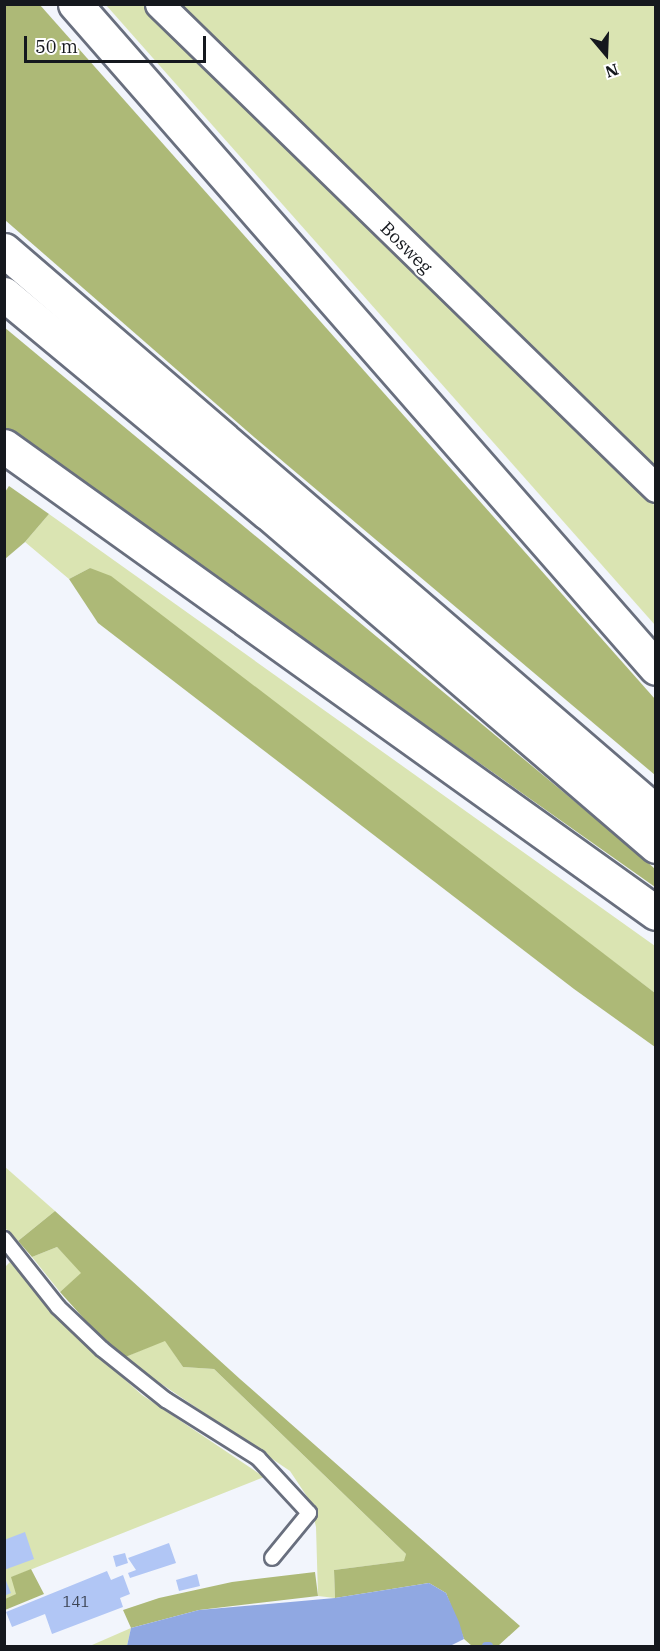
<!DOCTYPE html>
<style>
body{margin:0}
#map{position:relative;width:660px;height:1651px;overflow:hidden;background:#f2f5fc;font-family:"IBM Plex Serif",serif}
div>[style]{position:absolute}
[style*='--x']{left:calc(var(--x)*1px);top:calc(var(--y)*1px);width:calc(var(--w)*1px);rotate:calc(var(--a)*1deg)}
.green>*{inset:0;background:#dae4b2}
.forest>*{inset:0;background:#adb977}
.water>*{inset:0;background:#90a8e2}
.stream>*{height:8px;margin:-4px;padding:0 4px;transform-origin:4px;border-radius:4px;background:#90a8e2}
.building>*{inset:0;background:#b1c6f5}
.roads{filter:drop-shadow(2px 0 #696f7e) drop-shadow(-2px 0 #696f7e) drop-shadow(0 2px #696f7e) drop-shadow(0 -2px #696f7e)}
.lane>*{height:14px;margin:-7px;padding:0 7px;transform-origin:7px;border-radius:7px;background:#fff}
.street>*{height:27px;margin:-13.5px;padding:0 13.5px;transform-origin:13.5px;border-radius:13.5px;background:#fff}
.primary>*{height:33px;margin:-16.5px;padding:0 16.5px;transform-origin:16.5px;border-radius:16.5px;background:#fff}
span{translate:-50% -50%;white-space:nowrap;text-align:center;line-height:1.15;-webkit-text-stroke:4.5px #fff;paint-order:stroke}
.number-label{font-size:15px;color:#3c4454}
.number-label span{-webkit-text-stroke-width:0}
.street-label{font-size:18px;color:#15181e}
.frame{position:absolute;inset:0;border:6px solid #15181e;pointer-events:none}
.north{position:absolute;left:576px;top:24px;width:60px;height:60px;-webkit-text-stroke:4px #fff;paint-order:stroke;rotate:161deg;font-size:16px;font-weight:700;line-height:24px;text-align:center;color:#15181e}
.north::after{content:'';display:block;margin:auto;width:21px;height:27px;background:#15181e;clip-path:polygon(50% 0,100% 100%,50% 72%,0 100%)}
.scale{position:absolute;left:24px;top:36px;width:182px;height:27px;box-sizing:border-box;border:3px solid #15181e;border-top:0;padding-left:8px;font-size:18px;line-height:21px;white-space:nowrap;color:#15181e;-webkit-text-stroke:4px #fff;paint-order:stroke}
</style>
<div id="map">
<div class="green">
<i style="clip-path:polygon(106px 5px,147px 5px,655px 506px,655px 625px)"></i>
<i style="clip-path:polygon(174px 5px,655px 5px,655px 472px)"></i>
<i style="clip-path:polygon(49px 514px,655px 946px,655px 993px,90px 568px,69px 579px,25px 542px)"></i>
<i style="clip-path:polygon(4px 1166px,55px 1211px,18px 1241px,5px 1228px)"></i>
<i style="clip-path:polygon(57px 1247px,82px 1273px,60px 1292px,32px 1257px)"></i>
<i style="clip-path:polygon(10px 1262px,65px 1326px,142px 1395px,264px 1477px,12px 1577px,17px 1594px,5px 1599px,4px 1268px)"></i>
<i style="clip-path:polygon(165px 1340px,183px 1367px,214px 1369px,406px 1554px,405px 1561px,334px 1570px,335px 1598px,318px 1596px,316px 1527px,310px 1501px,290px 1471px,123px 1358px)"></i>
<i style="clip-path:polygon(131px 1628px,127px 1646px,92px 1645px)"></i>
</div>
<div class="forest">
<i style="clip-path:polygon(5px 4px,40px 5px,655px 699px,655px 775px,254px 437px,5px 220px)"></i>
<i style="clip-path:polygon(4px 327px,644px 859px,655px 869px,655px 887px,5px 428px)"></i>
<i style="clip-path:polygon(9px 486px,49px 514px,25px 542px,5px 559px,5px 492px)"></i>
<i style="clip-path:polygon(90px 568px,111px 576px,655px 993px,655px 1047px,574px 989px,98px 623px,69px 579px)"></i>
<i style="clip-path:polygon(55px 1211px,240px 1379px,520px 1626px,498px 1646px,472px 1646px,464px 1639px,446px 1593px,429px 1583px,335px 1598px,334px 1570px,404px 1561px,406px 1554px,214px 1369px,183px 1367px,165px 1341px,123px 1358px,104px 1341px,60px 1292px,81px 1273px,57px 1247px,32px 1257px,18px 1241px)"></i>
<i style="clip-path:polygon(31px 1569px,44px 1594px,5px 1610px,5px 1599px,16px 1594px,11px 1577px)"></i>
<i style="clip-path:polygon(315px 1572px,318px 1596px,199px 1610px,131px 1628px,123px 1610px,159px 1598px,232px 1582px)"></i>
</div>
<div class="water">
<i style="clip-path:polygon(429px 1583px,446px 1593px,459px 1622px,464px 1639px,450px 1646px,127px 1646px,131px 1628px,199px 1610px,335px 1598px)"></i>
</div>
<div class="stream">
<i style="--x:486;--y:1646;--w:3;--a:0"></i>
</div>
<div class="building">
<i style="clip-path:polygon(25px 1532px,34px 1559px,4px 1570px,4px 1540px)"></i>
<i style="clip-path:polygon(169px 1543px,176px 1563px,130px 1578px,128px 1573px,136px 1570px,128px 1558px)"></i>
<i style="clip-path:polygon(125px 1553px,128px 1563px,116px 1567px,113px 1556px)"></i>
<i style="clip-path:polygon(107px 1571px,111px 1580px,123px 1575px,130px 1594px,120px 1598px,123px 1607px,52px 1634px,45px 1614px,12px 1627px,6px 1612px)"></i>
<i style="clip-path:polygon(197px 1574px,200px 1586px,179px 1591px,176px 1580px)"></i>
<i style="clip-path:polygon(4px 1576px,11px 1593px,4px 1596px)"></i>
</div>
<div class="roads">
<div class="lane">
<i style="--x:4;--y:1239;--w:87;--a:51.5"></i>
<i style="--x:58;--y:1307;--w:61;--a:43.7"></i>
<i style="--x:102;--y:1349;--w:82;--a:38.6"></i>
<i style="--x:166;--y:1400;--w:109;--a:32.2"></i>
<i style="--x:258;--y:1458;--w:75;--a:47.2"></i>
<i style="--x:309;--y:1513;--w:58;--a:129.4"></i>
</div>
<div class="street">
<i style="--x:159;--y:4;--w:694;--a:44.24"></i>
</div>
<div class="primary">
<i style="--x:75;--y:4;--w:882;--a:48.81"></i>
<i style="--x:4;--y:250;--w:861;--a:40.76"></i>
<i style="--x:4;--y:294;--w:342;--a:39.7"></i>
<i style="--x:267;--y:512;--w:513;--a:40.65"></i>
<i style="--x:4;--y:446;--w:802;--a:35.61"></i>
</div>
</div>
<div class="number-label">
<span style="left:76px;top:1602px">141</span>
</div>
<div class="street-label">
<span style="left:406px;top:248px;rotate:45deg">Bosweg</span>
</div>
<div class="frame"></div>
<div class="north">N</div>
<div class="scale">50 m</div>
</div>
